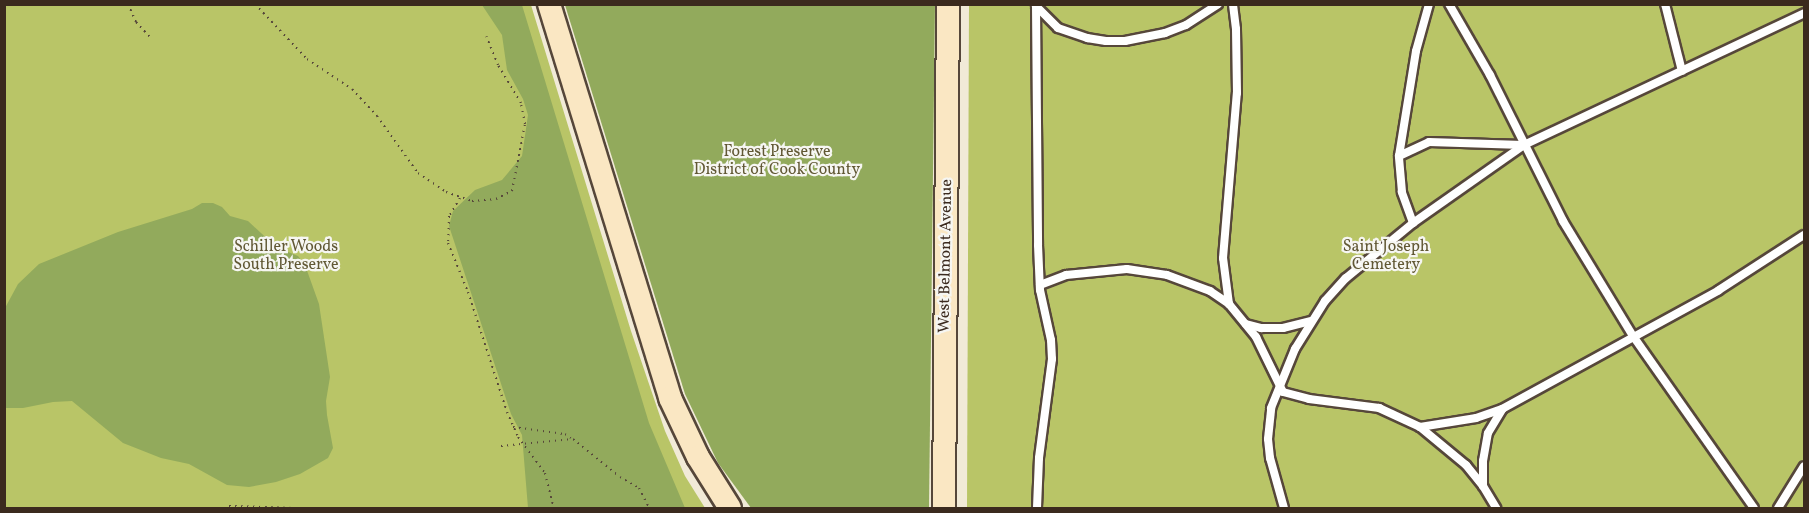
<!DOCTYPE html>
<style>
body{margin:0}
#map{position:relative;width:1809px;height:513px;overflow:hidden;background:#f1ead7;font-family:Vollkorn,serif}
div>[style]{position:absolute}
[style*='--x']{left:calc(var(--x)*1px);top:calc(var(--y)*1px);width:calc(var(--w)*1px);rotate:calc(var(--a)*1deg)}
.green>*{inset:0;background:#b9c567}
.forest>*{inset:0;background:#92aa5c}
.path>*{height:2px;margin-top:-1px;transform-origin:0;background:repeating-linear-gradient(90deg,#56473a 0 1.5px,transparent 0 6px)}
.roads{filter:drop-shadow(2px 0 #56473a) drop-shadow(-2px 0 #56473a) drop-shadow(0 2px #56473a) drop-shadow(0 -2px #56473a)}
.lane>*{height:8px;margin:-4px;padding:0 4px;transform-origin:4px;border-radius:4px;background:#fff}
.secondary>*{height:22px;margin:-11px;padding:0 11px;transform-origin:11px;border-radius:11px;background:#fae7c3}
span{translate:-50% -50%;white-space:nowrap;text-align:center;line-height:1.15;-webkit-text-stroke:4.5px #f6f6f2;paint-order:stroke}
.park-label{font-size:16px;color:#615834}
.street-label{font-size:16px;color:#3b2a1e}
.frame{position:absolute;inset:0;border:6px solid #3b2a1e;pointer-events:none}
</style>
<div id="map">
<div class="green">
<i style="clip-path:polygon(4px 5px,531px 5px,631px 331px,665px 431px,685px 476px,705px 508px,5px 508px)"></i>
<i style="clip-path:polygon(969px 5px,1804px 5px,1804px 508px,967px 508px)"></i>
</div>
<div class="forest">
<i style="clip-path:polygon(482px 5px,522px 5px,649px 423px,685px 508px,528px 508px,522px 435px,511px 414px,449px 226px,453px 211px,475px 190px,502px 180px,522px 156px,528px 115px,523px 99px,507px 70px,502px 35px)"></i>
<i style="clip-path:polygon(565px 5px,935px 5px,929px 508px,751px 508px,718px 463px,685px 394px)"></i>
<i style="clip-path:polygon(202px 203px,213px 203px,222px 207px,230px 216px,248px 221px,276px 247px,298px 256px,305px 265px,319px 304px,330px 377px,326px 401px,327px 415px,333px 448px,328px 458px,300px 474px,276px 482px,249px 487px,227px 485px,189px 464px,161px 458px,123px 443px,72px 401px,53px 402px,23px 408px,5px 408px,5px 308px,18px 284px,39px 264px,118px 232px,192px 209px)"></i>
</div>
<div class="path">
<i style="--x:128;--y:4;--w:20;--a:66"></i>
<i style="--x:136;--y:22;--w:21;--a:47"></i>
<i style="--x:255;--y:4;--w:76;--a:46.6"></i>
<i style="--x:307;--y:59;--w:54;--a:33.7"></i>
<i style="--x:352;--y:89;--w:37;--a:47"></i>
<i style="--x:377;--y:116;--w:70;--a:54.3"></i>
<i style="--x:418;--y:173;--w:34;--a:34"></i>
<i style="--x:446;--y:192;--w:28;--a:19"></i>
<i style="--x:472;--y:201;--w:24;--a:-5"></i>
<i style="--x:496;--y:199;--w:18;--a:-27"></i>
<i style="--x:512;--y:191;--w:68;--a:-79"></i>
<i style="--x:525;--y:124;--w:21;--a:-101"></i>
<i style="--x:521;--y:103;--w:44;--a:-121.2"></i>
<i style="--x:498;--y:65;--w:31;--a:-112"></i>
<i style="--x:460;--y:198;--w:21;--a:121"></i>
<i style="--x:449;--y:216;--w:27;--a:92"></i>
<i style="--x:448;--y:243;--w:53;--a:67.8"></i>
<i style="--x:468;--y:292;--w:126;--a:72"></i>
<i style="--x:507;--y:412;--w:27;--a:66"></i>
<i style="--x:518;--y:437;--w:45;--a:53.1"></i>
<i style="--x:545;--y:473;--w:36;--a:76"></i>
<i style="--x:513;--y:427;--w:52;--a:7.7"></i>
<i style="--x:565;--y:434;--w:7;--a:34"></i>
<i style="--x:501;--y:446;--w:72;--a:-5.6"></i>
<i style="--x:573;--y:439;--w:60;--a:39"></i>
<i style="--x:620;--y:477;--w:22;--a:30"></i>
<i style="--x:639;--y:488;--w:22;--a:63"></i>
<i style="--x:229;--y:506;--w:64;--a:1.8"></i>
</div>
<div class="roads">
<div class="lane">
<i style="--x:1449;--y:4;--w:82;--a:60"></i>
<i style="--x:1490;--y:75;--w:163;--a:63.4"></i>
<i style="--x:1563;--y:221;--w:135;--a:58.7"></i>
<i style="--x:1633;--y:336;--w:210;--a:54.9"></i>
<i style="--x:1665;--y:4;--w:69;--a:75.8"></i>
<i style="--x:1036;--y:6;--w:239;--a:89.5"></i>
<i style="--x:1038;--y:245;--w:45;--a:87.5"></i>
<i style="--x:1040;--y:290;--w:51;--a:77.6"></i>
<i style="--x:1051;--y:340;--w:19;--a:87"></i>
<i style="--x:1052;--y:359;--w:100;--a:97.5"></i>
<i style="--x:1039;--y:458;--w:50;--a:92.3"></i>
<i style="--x:1036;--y:6;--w:31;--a:45"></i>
<i style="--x:1058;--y:28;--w:31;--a:19"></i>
<i style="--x:1087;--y:38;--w:19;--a:9"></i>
<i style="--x:1106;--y:41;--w:19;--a:0"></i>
<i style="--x:1125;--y:41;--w:41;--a:-11.3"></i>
<i style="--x:1165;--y:33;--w:22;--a:-21"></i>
<i style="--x:1186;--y:25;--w:38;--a:-33"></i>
<i style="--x:1399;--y:156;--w:33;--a:-25"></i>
<i style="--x:1429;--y:142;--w:94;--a:1.8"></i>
<i style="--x:1413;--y:223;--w:33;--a:-110"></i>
<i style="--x:1402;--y:192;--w:36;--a:-95"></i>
<i style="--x:1399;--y:156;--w:106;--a:-80.8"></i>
<i style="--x:1416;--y:51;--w:49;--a:-74.5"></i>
<i style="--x:1040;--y:285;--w:28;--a:-21"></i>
<i style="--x:1066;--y:275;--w:61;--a:-5.6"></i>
<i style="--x:1127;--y:269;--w:40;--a:8.5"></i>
<i style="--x:1167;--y:275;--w:46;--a:20.4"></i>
<i style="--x:1210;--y:291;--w:23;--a:34"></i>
<i style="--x:1229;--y:304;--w:43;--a:50.7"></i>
<i style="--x:1256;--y:337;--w:61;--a:63.9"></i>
<i style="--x:1283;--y:392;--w:27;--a:15"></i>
<i style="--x:1309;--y:399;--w:71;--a:7.3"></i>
<i style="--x:1379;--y:408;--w:45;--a:24.9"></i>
<i style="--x:1420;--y:427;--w:60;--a:39.6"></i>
<i style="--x:1466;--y:465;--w:27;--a:51"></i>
<i style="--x:1483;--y:486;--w:26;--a:59"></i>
<i style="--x:1229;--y:304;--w:46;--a:-97.4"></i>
<i style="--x:1223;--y:258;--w:166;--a:-85.2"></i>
<i style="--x:1237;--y:93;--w:64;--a:-90.9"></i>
<i style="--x:1236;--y:29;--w:25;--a:-97"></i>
<i style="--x:1246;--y:324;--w:16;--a:15"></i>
<i style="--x:1261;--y:328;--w:22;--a:0"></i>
<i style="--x:1283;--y:328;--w:29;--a:-14"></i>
<i style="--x:1420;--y:427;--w:57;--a:-9.1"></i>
<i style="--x:1476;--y:418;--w:28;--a:-19"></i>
<i style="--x:1502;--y:409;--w:247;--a:-28.7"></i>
<i style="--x:1719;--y:290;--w:101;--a:-32.9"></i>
<i style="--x:1483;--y:486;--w:25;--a:-90"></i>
<i style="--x:1483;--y:461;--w:28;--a:-80"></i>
<i style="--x:1488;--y:433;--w:27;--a:-59"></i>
<i style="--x:1284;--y:508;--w:52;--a:-105.6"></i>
<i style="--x:1270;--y:458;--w:19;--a:-96"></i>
<i style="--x:1268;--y:439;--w:31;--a:-84"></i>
<i style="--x:1271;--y:408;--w:64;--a:-67.9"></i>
<i style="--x:1295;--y:349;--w:57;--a:-58"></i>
<i style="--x:1325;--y:301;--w:31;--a:-48"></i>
<i style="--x:1346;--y:278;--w:87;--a:-39.4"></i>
<i style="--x:1413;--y:223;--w:136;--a:-35.1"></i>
<i style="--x:1524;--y:145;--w:310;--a:-25.2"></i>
<i style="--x:1778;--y:508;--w:49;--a:-58.2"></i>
</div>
<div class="secondary">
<i style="--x:549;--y:4;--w:412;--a:72.9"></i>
<i style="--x:670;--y:398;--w:65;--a:64.6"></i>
<i style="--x:698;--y:457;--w:60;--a:57.9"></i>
<i style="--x:944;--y:508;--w:504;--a:-89.55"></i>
</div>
</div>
<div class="park-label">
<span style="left:777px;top:161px">Forest Preserve<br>District of Cook County</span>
<span style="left:286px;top:256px">Schiller Woods<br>South Preserve</span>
<span style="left:1386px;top:256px">Saint Joseph<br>Cemetery</span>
</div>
<div class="street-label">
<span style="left:946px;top:256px;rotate:-89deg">West Belmont Avenue</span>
</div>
<div class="frame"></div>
</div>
